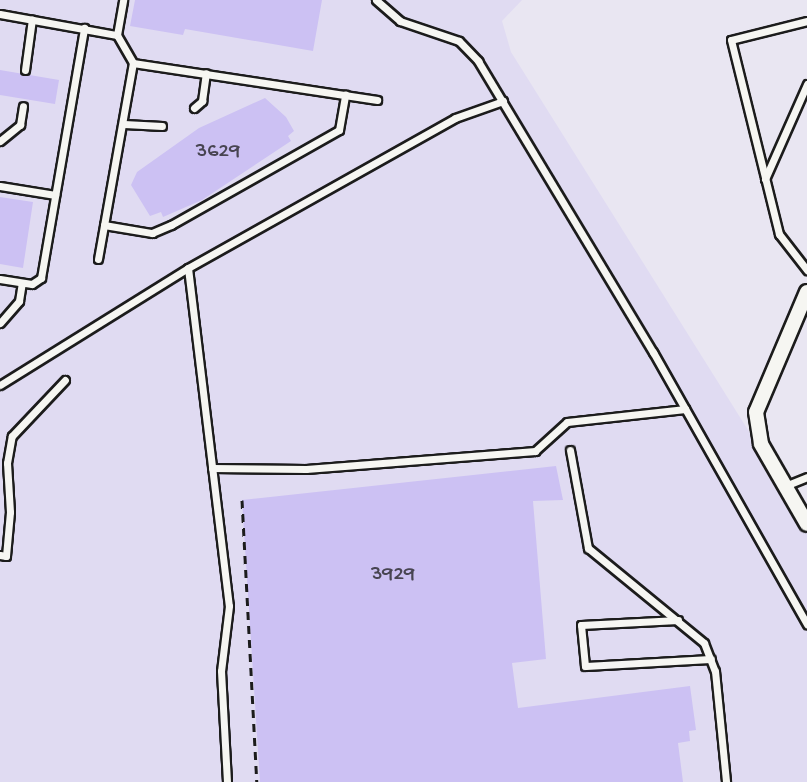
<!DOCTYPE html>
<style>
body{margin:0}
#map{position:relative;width:807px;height:782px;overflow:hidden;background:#e9e6f2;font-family:"Gochi Hand",sans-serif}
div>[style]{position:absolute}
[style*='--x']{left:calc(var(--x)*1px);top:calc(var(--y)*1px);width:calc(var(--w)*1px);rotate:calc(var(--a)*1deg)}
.built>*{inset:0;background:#e0dbf2}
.building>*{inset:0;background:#ccc1f3}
.path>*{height:3px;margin-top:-1.5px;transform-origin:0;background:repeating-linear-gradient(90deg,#1c1c1c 0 8px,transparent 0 14px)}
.roads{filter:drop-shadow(2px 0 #1c1c1c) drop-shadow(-2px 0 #1c1c1c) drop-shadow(0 2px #1c1c1c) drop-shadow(0 -2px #1c1c1c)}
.service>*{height:7px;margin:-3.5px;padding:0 3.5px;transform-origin:3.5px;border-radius:3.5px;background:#f6f6f2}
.minor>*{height:14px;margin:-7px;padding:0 7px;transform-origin:7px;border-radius:7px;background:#f6f6f2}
span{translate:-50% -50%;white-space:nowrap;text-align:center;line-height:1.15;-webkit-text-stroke:8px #f6f6f2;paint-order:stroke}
.number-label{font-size:22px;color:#484552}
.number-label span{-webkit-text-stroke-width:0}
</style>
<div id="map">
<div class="built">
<i style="clip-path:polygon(0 0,522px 0,502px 21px,511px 52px,807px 524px,807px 782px,0 782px)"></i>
</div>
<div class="building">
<i style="clip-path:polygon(135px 0,322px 0,313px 51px,185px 29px,183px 35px,130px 26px)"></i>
<i style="clip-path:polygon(0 70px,59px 80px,55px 104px,0 95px)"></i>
<i style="clip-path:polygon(265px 98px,286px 117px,294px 131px,288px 136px,291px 141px,202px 200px,163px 217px,161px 212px,150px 216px,131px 185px,137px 172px,199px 128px)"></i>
<i style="clip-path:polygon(0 197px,33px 202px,23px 268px,0 264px)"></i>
<i style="clip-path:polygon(556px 466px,563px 500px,533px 501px,546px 659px,512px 663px,518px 708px,690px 686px,696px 730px,689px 731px,690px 741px,678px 743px,683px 782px,260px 782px,242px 500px)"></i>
</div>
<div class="path">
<i style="--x:242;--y:500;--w:282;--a:87"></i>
</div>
<div class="roads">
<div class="service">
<i style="--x:376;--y:0;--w:32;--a:41"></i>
<i style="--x:400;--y:21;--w:62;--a:18.7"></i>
<i style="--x:459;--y:41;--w:28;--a:46"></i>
<i style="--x:478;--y:61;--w:340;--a:59"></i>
<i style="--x:653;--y:352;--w:313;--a:60.5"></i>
<i style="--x:0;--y:14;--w:119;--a:10.2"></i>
<i style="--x:117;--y:35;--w:32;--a:60"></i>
<i style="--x:133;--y:63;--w:247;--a:8.6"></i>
<i style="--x:807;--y:21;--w:78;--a:166"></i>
<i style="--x:731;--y:40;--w:200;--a:76.1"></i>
<i style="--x:779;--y:234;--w:46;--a:52.1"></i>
<i style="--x:117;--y:35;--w:36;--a:-80"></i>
<i style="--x:25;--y:70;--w:51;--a:-82.2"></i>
<i style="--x:194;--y:108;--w:11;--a:-41"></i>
<i style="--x:202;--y:101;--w:28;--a:-82"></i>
<i style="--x:124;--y:124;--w:38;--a:3"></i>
<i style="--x:0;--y:141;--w:26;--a:-39"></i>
<i style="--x:20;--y:125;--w:19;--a:-81"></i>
<i style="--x:765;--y:179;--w:104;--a:-66.1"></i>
<i style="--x:0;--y:186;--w:56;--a:9.3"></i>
<i style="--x:104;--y:225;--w:49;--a:9.5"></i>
<i style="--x:152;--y:233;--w:21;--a:-23"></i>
<i style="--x:171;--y:225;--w:193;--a:-29.5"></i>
<i style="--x:339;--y:130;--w:36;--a:-80"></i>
<i style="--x:98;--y:259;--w:199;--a:-79.9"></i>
<i style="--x:188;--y:268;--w:306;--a:-29.3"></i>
<i style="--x:455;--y:118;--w:51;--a:-19.5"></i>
<i style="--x:0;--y:279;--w:32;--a:9"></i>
<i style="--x:32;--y:284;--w:11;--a:-34"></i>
<i style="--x:41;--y:278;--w:254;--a:-80.2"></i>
<i style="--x:0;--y:323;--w:29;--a:-49"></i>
<i style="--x:19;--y:301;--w:18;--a:-81"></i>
<i style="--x:0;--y:385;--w:221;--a:-31.9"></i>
<i style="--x:188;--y:268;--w:340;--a:83.1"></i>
<i style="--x:229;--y:606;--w:65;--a:97"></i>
<i style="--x:221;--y:671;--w:111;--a:86.9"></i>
<i style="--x:570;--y:450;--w:100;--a:79.6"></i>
<i style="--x:588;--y:548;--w:150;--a:39.3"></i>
<i style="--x:704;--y:643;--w:30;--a:69"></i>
<i style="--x:715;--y:671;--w:112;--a:84.3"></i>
<i style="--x:212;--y:468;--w:94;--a:0.6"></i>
<i style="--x:306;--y:469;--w:230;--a:-4.5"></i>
<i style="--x:535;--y:451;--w:43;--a:-42.2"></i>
<i style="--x:567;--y:422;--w:119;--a:-6.3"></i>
<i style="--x:785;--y:486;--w:24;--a:-22"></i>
<i style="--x:0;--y:555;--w:6;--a:9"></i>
<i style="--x:6;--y:556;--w:44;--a:-84.8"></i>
<i style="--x:10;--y:512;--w:49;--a:-93.5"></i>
<i style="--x:7;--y:463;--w:27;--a:-80"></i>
<i style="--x:12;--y:436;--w:77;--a:-46.6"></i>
<i style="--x:678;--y:620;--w:97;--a:177"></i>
<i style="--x:581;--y:625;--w:41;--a:84.4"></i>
<i style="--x:585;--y:666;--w:126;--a:-3.2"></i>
</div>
<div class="minor">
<i style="--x:807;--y:292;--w:130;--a:113"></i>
<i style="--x:756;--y:412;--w:32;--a:81"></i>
<i style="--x:761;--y:444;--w:92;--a:60.1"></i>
</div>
</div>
<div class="number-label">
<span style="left:218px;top:153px">3629</span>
<span style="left:393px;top:576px">3929</span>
</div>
</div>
